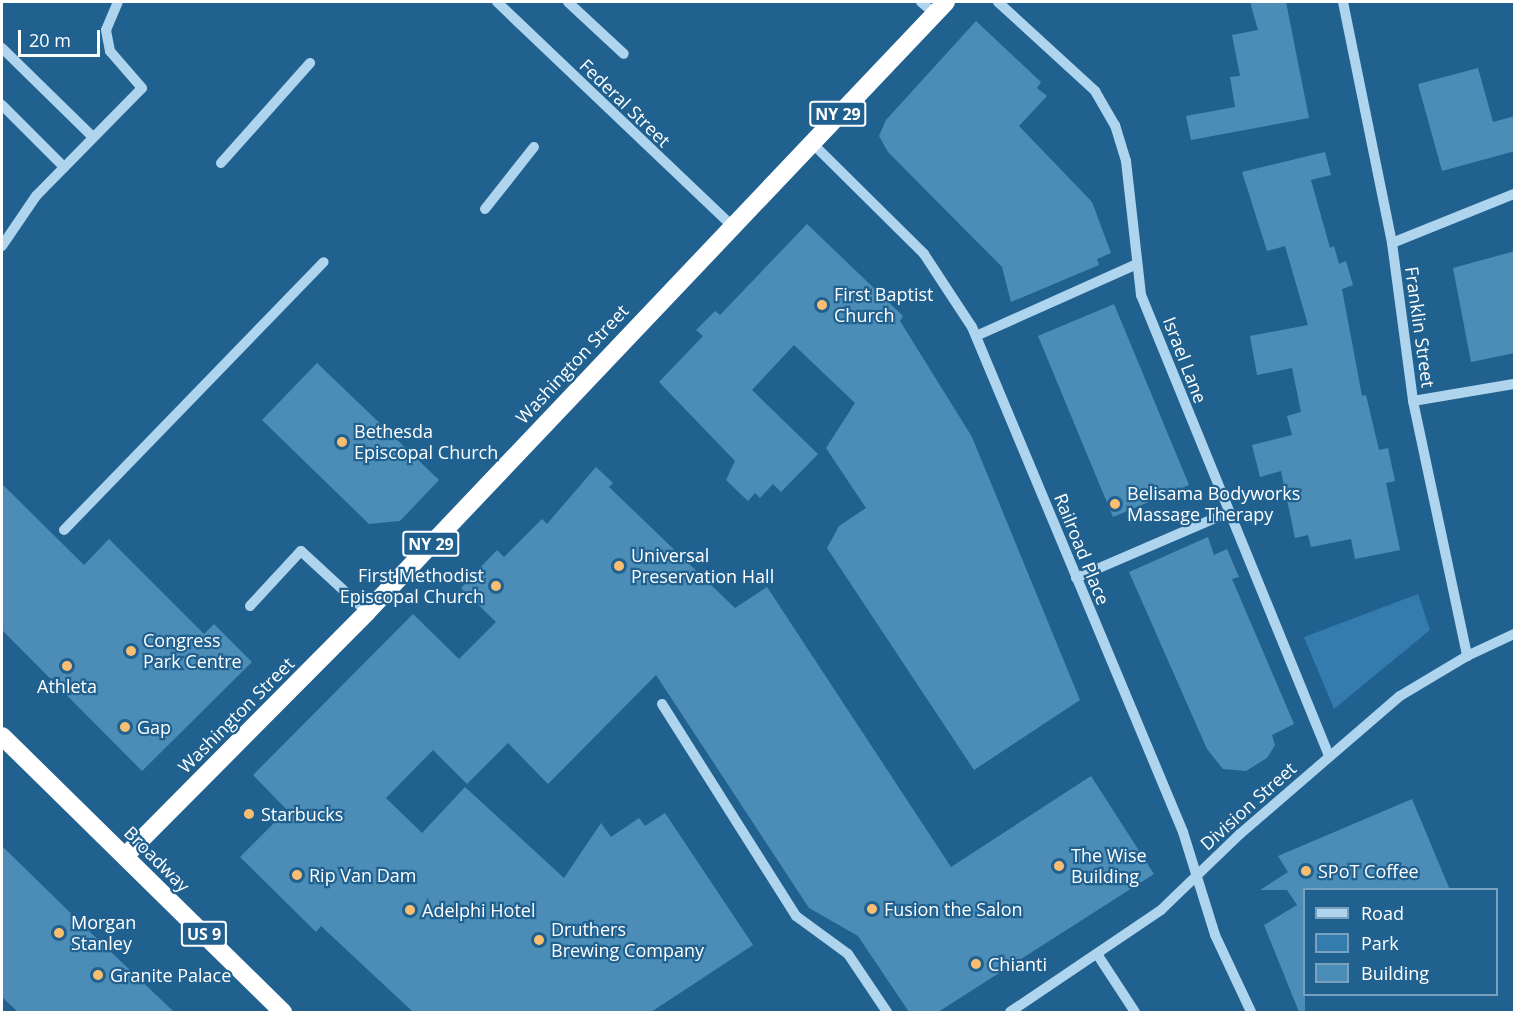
<!DOCTYPE html>
<style>
body{margin:0}
#map{position:relative;width:1516px;height:1014px;overflow:hidden;background:#206190;font-family:"Open Sans",sans-serif}
div>[style]{position:absolute}
[style*='--x']{left:calc(var(--x)*1px);top:calc(var(--y)*1px);width:calc(var(--w)*1px);rotate:calc(var(--a)*1deg)}
.green>*{inset:0;background:#337cad}
.building>*{inset:0;background:#4c8db8}
.minor>*{height:10px;margin:-5px;padding:0 5px;transform-origin:5px;border-radius:5px;background:#afd4ed}
.highway>*{height:18px;margin:-9px;padding:0 9px;transform-origin:9px;border-radius:9px;background:#fff}
.dots>*{width:16px;height:16px;translate:-50% -50%;box-sizing:border-box;border:3px solid #206190;border-radius:50%}
span{translate:-50% -50%;white-space:nowrap;text-align:center;line-height:1.15;-webkit-text-stroke:4.5px #206190;paint-order:stroke}
.shield-label span{padding:2px 4px;background:#206190;border:2px solid;border-radius:4px;-webkit-text-stroke-width:0}
.shield-label{font-size:16px;color:#fff;font-weight:700}
.street-label{font-size:18px;color:#fff}
.poi-label{font-size:18px;color:#fff}
.left{translate:0 -50%;text-align:left}
.right{translate:-100% -50%;text-align:right}
.frame{position:absolute;inset:0;border:3px solid #fff;pointer-events:none}
.legend{position:absolute;left:1303px;top:888px;width:195px;height:108px;box-sizing:border-box;background:#206190;border:2px solid #79a0bc;margin:0;padding:8px 10px;list-style:none;font-size:18px;color:#fff}
.legend li{display:flex;align-items:center;gap:12px;height:30px}
.legend b{width:30px;border:2px solid #79a0bc}
.scale{position:absolute;left:18px;top:30px;width:82px;height:27px;box-sizing:border-box;border:3px solid #fff;border-top:0;padding-left:8px;font-size:18px;line-height:21px;white-space:nowrap;color:#fff;-webkit-text-stroke:4px #206190;paint-order:stroke}
</style>
<div id="map">
<div class="green">
<i style="clip-path:polygon(1418px 594px,1430px 630px,1334px 709px,1304px 637px)"></i>
</div>
<div class="building">
<i style="clip-path:polygon(1250px 2px,1286px 2px,1309px 118px,1191px 140px,1186px 116px,1235px 107px,1230px 77px,1240px 76px,1232px 35px,1258px 30px)"></i>
<i style="clip-path:polygon(976px 21px,1041px 82px,1037px 88px,1047px 96px,1019px 126px,1092px 202px,1111px 253px,1097px 259px,1099px 265px,1011px 302px,1002px 267px,888px 152px,879px 136px,886px 120px)"></i>
<i style="clip-path:polygon(1478px 68px,1493px 122px,1515px 116px,1515px 151px,1442px 171px,1418px 84px)"></i>
<i style="clip-path:polygon(1325px 152px,1331px 175px,1311px 180px,1330px 248px,1334px 246px,1339px 264px,1346px 261px,1353px 285px,1342px 289px,1362px 396px,1366px 395px,1379px 450px,1388px 448px,1395px 481px,1386px 483px,1400px 550px,1355px 559px,1351px 539px,1311px 547px,1308px 535px,1295px 538px,1281px 471px,1260px 477px,1252px 445px,1292px 435px,1287px 416px,1301px 412px,1292px 368px,1257px 375px,1250px 336px,1308px 325px,1285px 246px,1267px 251px,1242px 172px)"></i>
<i style="clip-path:polygon(807px 224px,903px 316px,900px 321px,972px 437px,1080px 700px,974px 770px,827px 548px,839px 526px,866px 508px,826px 448px,855px 403px,794px 345px,752px 390px,818px 454px,781px 492px,773px 484px,760px 498px,755px 493px,748px 501px,726px 480px,735px 461px,659px 382px,703px 336px,696px 330px,715px 311px,720px 315px)"></i>
<i style="clip-path:polygon(1515px 251px,1515px 353px,1471px 362px,1453px 268px)"></i>
<i style="clip-path:polygon(1114px 304px,1189px 485px,1113px 517px,1038px 336px)"></i>
<i style="clip-path:polygon(317px 363px,439px 480px,400px 521px,369px 524px,262px 420px)"></i>
<i style="clip-path:polygon(596px 467px,613px 483px,609px 487px,735px 608px,767px 587px,951px 867px,1091px 776px,1154px 874px,938px 1012px,909px 1012px,858px 936px,809px 908px,656px 675px,548px 784px,508px 743px,467px 784px,433px 750px,386px 798px,422px 833px,465px 787px,564px 878px,601px 823px,611px 837px,639px 818px,645px 826px,665px 813px,753px 945px,651px 1012px,413px 1012px,321px 926px,316px 932px,240px 857px,287px 810px,253px 775px,413px 614px,459px 659px,496px 622px,461px 588px,497px 550px,504px 557px,542px 519px,547px 524px)"></i>
<i style="clip-path:polygon(2px 484px,84px 565px,109px 539px,204px 634px,214px 624px,252px 662px,142px 771px,2px 630px)"></i>
<i style="clip-path:polygon(1208px 537px,1214px 555px,1227px 549px,1239px 577px,1232px 579px,1294px 724px,1272px 735px,1275px 745px,1267px 758px,1246px 771px,1223px 769px,1207px 749px,1129px 572px)"></i>
<i style="clip-path:polygon(1412px 799px,1450px 890px,1305px 890px,1305px 1012px,1299px 1012px,1264px 925px,1297px 905px,1287px 890px,1260px 890px,1288px 872px,1278px 856px)"></i>
<i style="clip-path:polygon(2px 846px,90px 932px,174px 1012px,18px 1012px,2px 997px)"></i>
</div>
<div class="minor">
<i style="--x:497;--y:2;--w:325;--a:43.6"></i>
<i style="--x:568;--y:2;--w:76;--a:42.9"></i>
<i style="--x:921;--y:2;--w:17;--a:40"></i>
<i style="--x:998;--y:2;--w:132;--a:42.5"></i>
<i style="--x:1095;--y:91;--w:39;--a:60"></i>
<i style="--x:1115;--y:125;--w:38;--a:73"></i>
<i style="--x:1126;--y:161;--w:135;--a:83.6"></i>
<i style="--x:1141;--y:295;--w:498;--a:67.8"></i>
<i style="--x:1343;--y:2;--w:246;--a:78.5"></i>
<i style="--x:1392;--y:243;--w:159;--a:82.4"></i>
<i style="--x:1413;--y:401;--w:261;--a:78"></i>
<i style="--x:2;--y:48;--w:127;--a:44.4"></i>
<i style="--x:2;--y:105;--w:88;--a:45"></i>
<i style="--x:811;--y:142;--w:159;--a:44.7"></i>
<i style="--x:924;--y:254;--w:87;--a:56.7"></i>
<i style="--x:972;--y:327;--w:547;--a:67.32"></i>
<i style="--x:1183;--y:832;--w:108;--a:72.7"></i>
<i style="--x:1215;--y:935;--w:85;--a:64.9"></i>
<i style="--x:221;--y:163;--w:134;--a:-48.3"></i>
<i style="--x:485;--y:209;--w:79;--a:-51.7"></i>
<i style="--x:1392;--y:243;--w:131;--a:-21.9"></i>
<i style="--x:2;--y:246;--w:60;--a:-55.8"></i>
<i style="--x:36;--y:196;--w:151;--a:-45.5"></i>
<i style="--x:142;--y:88;--w:49;--a:-130.9"></i>
<i style="--x:110;--y:51;--w:21;--a:-101"></i>
<i style="--x:106;--y:30;--w:30;--a:-67"></i>
<i style="--x:976;--y:336;--w:176;--a:-24.1"></i>
<i style="--x:1413;--y:401;--w:102;--a:-9.6"></i>
<i style="--x:64;--y:530;--w:373;--a:-45.9"></i>
<i style="--x:1076;--y:578;--w:164;--a:-23.3"></i>
<i style="--x:250;--y:606;--w:75;--a:-47.2"></i>
<i style="--x:301;--y:551;--w:90;--a:42.7"></i>
<i style="--x:662;--y:704;--w:251;--a:57.7"></i>
<i style="--x:796;--y:916;--w:64;--a:36.2"></i>
<i style="--x:848;--y:954;--w:70;--a:56.1"></i>
<i style="--x:1097;--y:954;--w:69;--a:56.8"></i>
<i style="--x:1010;--y:1012;--w:182;--a:-34"></i>
<i style="--x:1161;--y:910;--w:110;--a:-43.9"></i>
<i style="--x:1240;--y:834;--w:211;--a:-40.8"></i>
<i style="--x:1400;--y:696;--w:78;--a:-30.8"></i>
<i style="--x:1467;--y:656;--w:52;--a:-25.1"></i>
</div>
<div class="highway">
<i style="--x:2;--y:736;--w:394;--a:44.5"></i>
<i style="--x:125;--y:856;--w:344;--a:-45.2"></i>
<i style="--x:367;--y:612;--w:841;--a:-46.49"></i>
</div>
<div class="dots">
<i style="left:822px;top:305px;background:#fabe70"></i>
<i style="left:342px;top:442px;background:#fabe70"></i>
<i style="left:1115px;top:504px;background:#fabe70"></i>
<i style="left:619px;top:566px;background:#fabe70"></i>
<i style="left:496px;top:586px;background:#fabe70"></i>
<i style="left:131px;top:651px;background:#fabe70"></i>
<i style="left:67px;top:666px;background:#fabe70"></i>
<i style="left:125px;top:727px;background:#fabe70"></i>
<i style="left:249px;top:814px;background:#fabe70"></i>
<i style="left:1059px;top:866px;background:#fabe70"></i>
<i style="left:1306px;top:871px;background:#fabe70"></i>
<i style="left:297px;top:875px;background:#fabe70"></i>
<i style="left:872px;top:909px;background:#fabe70"></i>
<i style="left:410px;top:910px;background:#fabe70"></i>
<i style="left:59px;top:933px;background:#fabe70"></i>
<i style="left:539px;top:940px;background:#fabe70"></i>
<i style="left:976px;top:964px;background:#fabe70"></i>
<i style="left:98px;top:975px;background:#fabe70"></i>
</div>
<div class="shield-label">
<span style="left:838px;top:114px">NY 29</span>
<span style="left:431px;top:544px">NY 29</span>
<span style="left:204px;top:934px">US 9</span>
</div>
<div class="street-label">
<span style="left:625px;top:103px;rotate:44deg">Federal Street</span>
<span style="left:1420px;top:327px;rotate:82deg">Franklin Street</span>
<span style="left:1185px;top:360px;rotate:69deg">Israel Lane</span>
<span style="left:572px;top:364px;rotate:-47deg">Washington Street</span>
<span style="left:1082px;top:549px;rotate:68deg">Railroad Place</span>
<span style="left:236px;top:715px;rotate:-45deg">Washington Street</span>
<span style="left:1248px;top:806px;rotate:-42deg">Division Street</span>
<span style="left:157px;top:859px;rotate:45deg">Broadway</span>
</div>
<div class="poi-label">
<span class="left" style="left:834px;top:305px">First Baptist<br>Church</span>
<span class="left" style="left:354px;top:442px">Bethesda<br>Episcopal Church</span>
<span class="left" style="left:1127px;top:504px">Belisama Bodyworks<br>Massage Therapy</span>
<span class="left" style="left:631px;top:566px">Universal<br>Preservation Hall</span>
<span class="right" style="left:484px;top:586px">First Methodist<br>Episcopal Church</span>
<span class="left" style="left:143px;top:651px">Congress<br>Park Centre</span>
<span style="left:67px;top:686px">Athleta</span>
<span class="left" style="left:137px;top:727px">Gap</span>
<span class="left" style="left:261px;top:814px">Starbucks</span>
<span class="left" style="left:1071px;top:866px">The Wise<br>Building</span>
<span class="left" style="left:1318px;top:871px">SPoT Coffee</span>
<span class="left" style="left:309px;top:875px">Rip Van Dam</span>
<span class="left" style="left:884px;top:909px">Fusion the Salon</span>
<span class="left" style="left:422px;top:910px">Adelphi Hotel</span>
<span class="left" style="left:71px;top:933px">Morgan<br>Stanley</span>
<span class="left" style="left:551px;top:940px">Druthers<br>Brewing Company</span>
<span class="left" style="left:988px;top:964px">Chianti</span>
<span class="left" style="left:110px;top:975px">Granite Palace</span>
</div>
<div class="frame"></div>
<ul class="legend">
<li><b style="height:8px;background:#afd4ed"></b>Road</li>
<li><b style="height:16px;background:#337cad"></b>Park</li>
<li><b style="height:16px;background:#4c8db8"></b>Building</li>
</ul>
<div class="scale">20 m</div>
</div>
